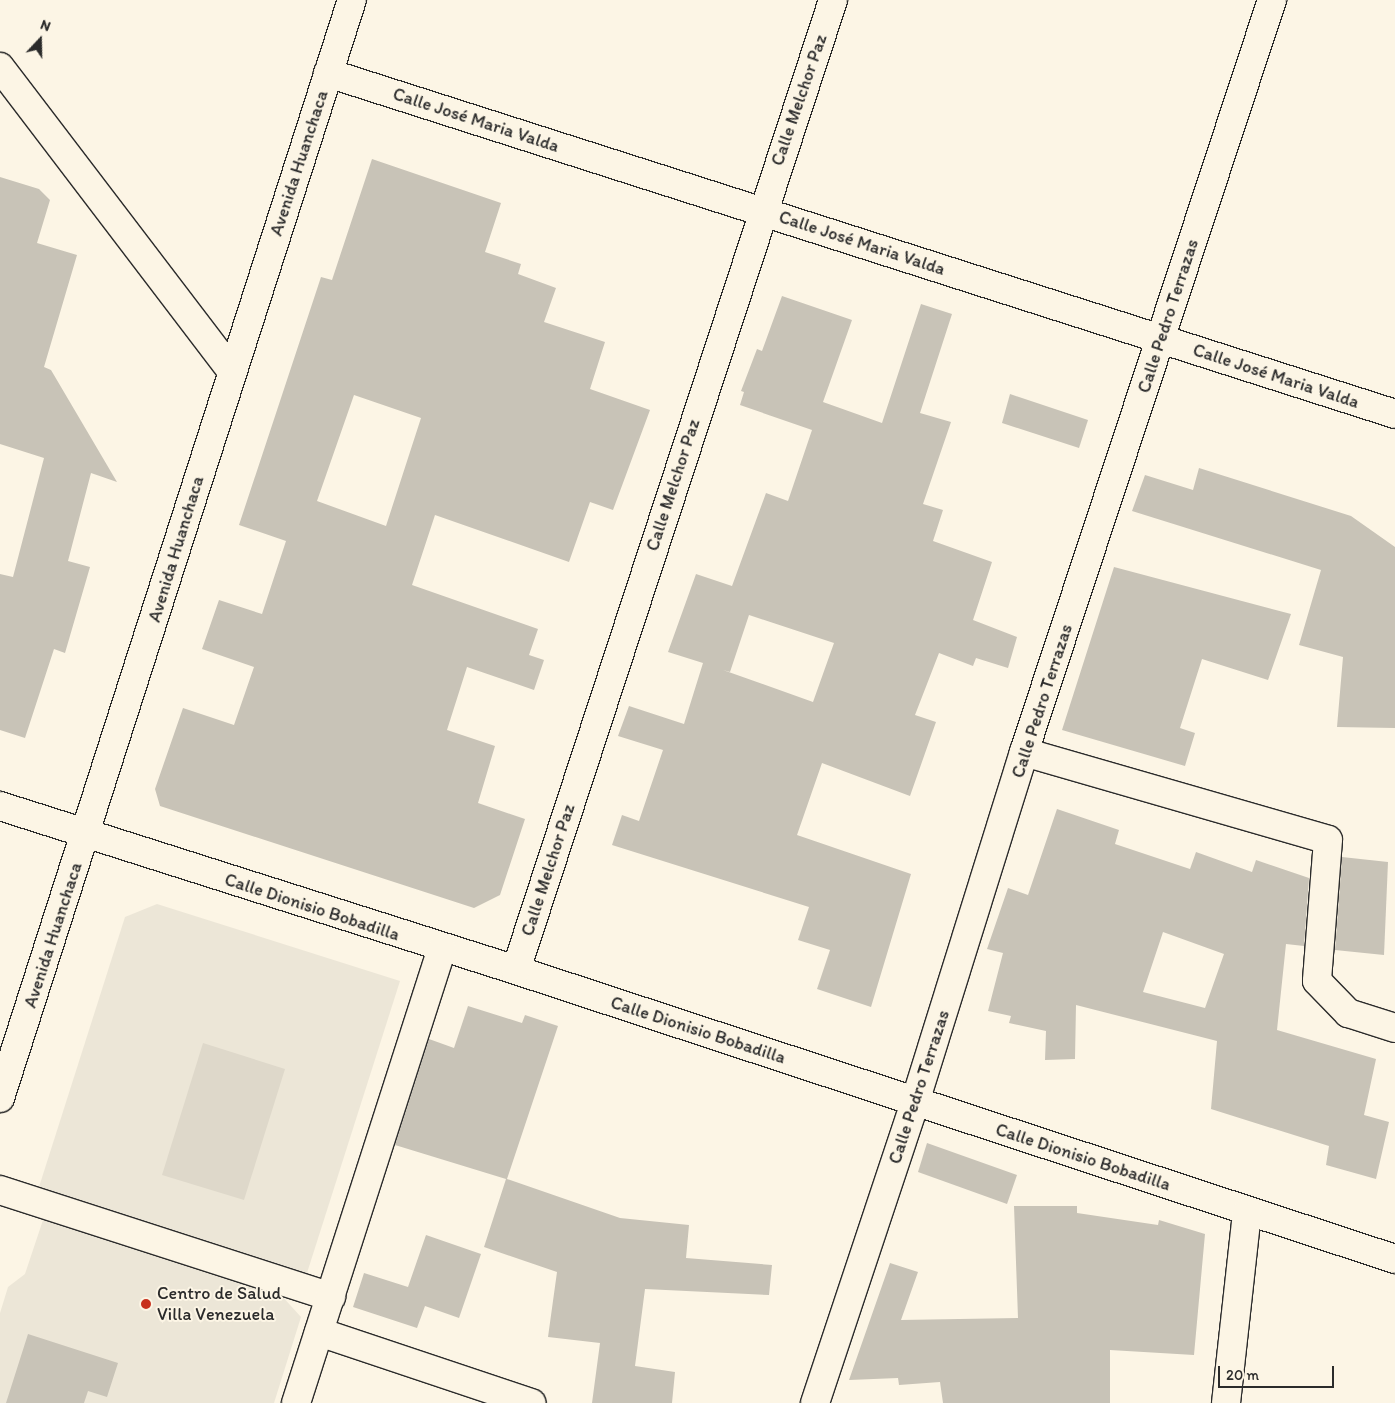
<!DOCTYPE html>
<meta charset="utf-8">
<style>
body{margin:0}
#map{position:relative;width:1395px;height:1403px;overflow:hidden;background:#fcf5e5;font-family:Itim,sans-serif}
div>[style]{position:absolute}
[style*='--x']{left:calc(var(--x)*1px);top:calc(var(--y)*1px);width:calc(var(--w)*1px);rotate:calc(var(--a)*1deg)}
.built>*{inset:0;background:#ece6d7}
.green>*{inset:0;background:#ded8ca}
.building>*{inset:0;background:#c8c3b7}
.roads{filter:drop-shadow(1px 0 #2b2b2b) drop-shadow(-1px 0 #2b2b2b) drop-shadow(0 1px #2b2b2b) drop-shadow(0 -1px #2b2b2b)}
.minor>*{height:28px;margin:-14px;padding:0 14px;transform-origin:14px;border-radius:14px;background:#fcf5e5}
.dots>*{width:14px;height:14px;translate:-50% -50%;box-sizing:border-box;border:2px solid #fcf5e5;border-radius:50%}
span{translate:-50% -50%;white-space:nowrap;text-align:center;line-height:1.15;-webkit-text-stroke:4px #fcf5e5;paint-order:stroke}
.street-label{font-size:18px;color:#2b2b2b}
.poi-label{font-size:18px;color:#2b2b2b}
.left{translate:0 -50%;text-align:left}
.north{position:absolute;left:15px;top:15px;width:50px;height:50px;-webkit-text-stroke:4px #fcf5e5;paint-order:stroke;rotate:21deg;font-size:14px;font-weight:700;line-height:20px;text-align:center;color:#2b2b2b}
.north::after{content:'';display:block;margin:auto;width:18px;height:22px;background:#2b2b2b;clip-path:polygon(50% 0,100% 100%,50% 72%,0 100%)}
.scale{position:absolute;left:1218px;top:1366px;width:116px;height:22px;box-sizing:border-box;border:2px solid #2b2b2b;border-top:0;padding-left:6px;font-size:15px;line-height:18px;white-space:nowrap;color:#2b2b2b;-webkit-text-stroke:4px #fcf5e5;paint-order:stroke}
</style>
<div id="map">
<div class="built">
<i style="clip-path:polygon(157px 904px,400px 981px,307px 1273px,39px 1187px,125px 917px)"></i>
<i style="clip-path:polygon(44px 1217px,281px 1295px,301px 1317px,274px 1403px,0 1403px,0 1313px,8px 1287px,25px 1274px)"></i>
</div>
<div class="green">
<i style="clip-path:polygon(203px 1043px,285px 1069px,244px 1200px,162px 1175px)"></i>
</div>
<div class="building">
<i style="clip-path:polygon(evenodd,372px 159px,501px 203px,485px 252px,521px 264px,518px 274px,556px 288px,544px 322px,605px 342px,590px 389px,650px 410px,613px 510px,590px 502px,569px 562px,435px 515px,412px 585px,538px 629px,529px 655px,544px 660px,534px 690px,467px 667px,447px 730px,495px 746px,478px 803px,525px 819px,500px 895px,474px 908px,160px 806px,155px 789px,183px 708px,234px 725px,254px 667px,202px 649px,219px 600px,262px 614px,286px 541px,239px 525px,321px 277px,332px 280px,372px 159px,354px 395px,421px 418px,386px 526px,317px 501px,354px 395px)"></i>
<i style="clip-path:polygon(0 177px,39px 189px,50px 200px,37px 243px,77px 255px,44px 367px,51px 370px,117px 482px,91px 473px,68px 561px,90px 567px,65px 653px,54px 649px,25px 738px,0 730px,0 574px,13px 577px,44px 458px,0 444px)"></i>
<i style="clip-path:polygon(evenodd,782px 296px,852px 320px,823px 402px,882px 423px,921px 304px,952px 314px,920px 413px,951px 422px,923px 504px,943px 510px,933px 541px,992px 562px,973px 620px,1017px 637px,1008px 668px,976px 658px,973px 666px,939px 653px,915px 715px,936px 722px,910px 796px,822px 763px,797px 835px,911px 874px,871px 1007px,817px 989px,830px 950px,798px 940px,809px 907px,612px 845px,622px 815px,639px 821px,663px 750px,618px 736px,629px 706px,684px 724px,703px 663px,668px 652px,696px 574px,732px 586px,766px 493px,788px 501px,812px 430px,740px 405px,744px 392px,741px 391px,757px 349px,762px 351px,782px 296px,749px 615px,834px 643px,813px 702px,723px 670px,730px 672px,749px 615px)"></i>
<i style="clip-path:polygon(1010px 394px,1088px 420px,1079px 448px,1002px 423px)"></i>
<i style="clip-path:polygon(1199px 468px,1351px 516px,1395px 547px,1395px 728px,1337px 727px,1343px 657px,1299px 645px,1321px 570px,1132px 511px,1145px 475px,1193px 490px)"></i>
<i style="clip-path:polygon(1114px 567px,1291px 614px,1268px 680px,1202px 659px,1180px 728px,1195px 733px,1185px 766px,1062px 730px)"></i>
<i style="clip-path:polygon(evenodd,1057px 809px,1119px 830px,1115px 844px,1190px 869px,1196px 852px,1252px 872px,1256px 860px,1309px 878px,1304px 946px,1286px 944px,1277px 1030px,1376px 1059px,1364px 1115px,1389px 1122px,1376px 1179px,1326px 1165px,1329px 1146px,1211px 1109px,1217px 1041px,1076px 1005px,1075px 1059px,1045px 1060px,1046px 1031px,1009px 1023px,1011px 1016px,988px 1011px,1003px 953px,987px 949px,1008px 888px,1028px 895px,1057px 809px,1163px 932px,1224px 954px,1205px 1008px,1143px 992px,1163px 932px)"></i>
<i style="clip-path:polygon(1342px 857px,1388px 862px,1384px 955px,1335px 950px)"></i>
<i style="clip-path:polygon(468px 1006px,522px 1023px,525px 1015px,558px 1026px,507px 1179px,620px 1218px,689px 1225px,686px 1258px,772px 1265px,769px 1295px,645px 1289px,635px 1366px,675px 1372px,672px 1403px,592px 1403px,600px 1343px,548px 1337px,557px 1272px,484px 1247px,506px 1179px,395px 1145px,429px 1039px,454px 1048px)"></i>
<i style="clip-path:polygon(927px 1143px,1017px 1175px,1007px 1204px,918px 1172px)"></i>
<i style="clip-path:polygon(1014px 1206px,1077px 1206px,1077px 1213px,1158px 1225px,1159px 1220px,1205px 1234px,1194px 1355px,1110px 1350px,1110px 1403px,943px 1403px,940px 1382px,899px 1385px,898px 1378px,849px 1380px,890px 1263px,918px 1272px,901px 1320px,1018px 1318px)"></i>
<i style="clip-path:polygon(426px 1235px,481px 1254px,459px 1318px,425px 1306px,417px 1328px,353px 1307px,364px 1273px,408px 1287px)"></i>
<i style="clip-path:polygon(28px 1334px,118px 1363px,107px 1397px,88px 1391px,84px 1403px,6px 1403px)"></i>
</div>
<div class="roads">
<div class="minor">
<i style="--x:0;--y:67;--w:383;--a:52.7"></i>
<i style="--x:328;--y:73;--w:1120;--a:17.72"></i>
<i style="--x:1024;--y:752;--w:316;--a:16.1"></i>
<i style="--x:1328;--y:840;--w:141;--a:94.5"></i>
<i style="--x:1317;--y:981;--w:45;--a:45.9"></i>
<i style="--x:1348;--y:1013;--w:49;--a:17.7"></i>
<i style="--x:0;--y:806;--w:541;--a:17.63"></i>
<i style="--x:516;--y:970;--w:925;--a:18.2"></i>
<i style="--x:516;--y:970;--w:1020;--a:-71.9"></i>
<i style="--x:0;--y:1098;--w:1153;--a:-72.23"></i>
<i style="--x:0;--y:1190;--w:348;--a:17.9"></i>
<i style="--x:319;--y:1332;--w:224;--a:18.5"></i>
<i style="--x:296;--y:1403;--w:477;--a:-72.2"></i>
<i style="--x:815;--y:1403;--w:317;--a:-71.6"></i>
<i style="--x:915;--y:1102;--w:367;--a:-72.7"></i>
<i style="--x:1024;--y:752;--w:792;--a:-71.75"></i>
<i style="--x:1226;--y:1403;--w:192;--a:-83.7"></i>
</div>
</div>
<div class="dots">
<i style="left:146px;top:1304px;background:#c8321e"></i>
</div>
<div class="street-label">
<span style="left:799px;top:100px;rotate:-71deg">Calle Melchor Paz</span>
<span style="left:476px;top:120px;rotate:18deg">Calle José Maria Valda</span>
<span style="left:299px;top:163px;rotate:-72deg">Avenida Huanchaca</span>
<span style="left:862px;top:243px;rotate:18deg">Calle José Maria Valda</span>
<span style="left:1168px;top:316px;rotate:-72deg">Calle Pedro Terrazas</span>
<span style="left:1276px;top:376px;rotate:18deg">Calle José Maria Valda</span>
<span style="left:673px;top:485px;rotate:-72deg">Calle Melchor Paz</span>
<span style="left:176px;top:549px;rotate:-73deg">Avenida Huanchaca</span>
<span style="left:1042px;top:701px;rotate:-72deg">Calle Pedro Terrazas</span>
<span style="left:548px;top:870px;rotate:-72deg">Calle Melchor Paz</span>
<span style="left:312px;top:907px;rotate:18deg">Calle Dionisio Bobadilla</span>
<span style="left:53px;top:935px;rotate:-72deg">Avenida Huanchaca</span>
<span style="left:698px;top:1030px;rotate:18deg">Calle Dionisio Bobadilla</span>
<span style="left:919px;top:1087px;rotate:-72deg">Calle Pedro Terrazas</span>
<span style="left:1083px;top:1157px;rotate:18deg">Calle Dionisio Bobadilla</span>
</div>
<div class="poi-label">
<span class="left" style="left:157px;top:1304px">Centro de Salud<br>Villa Venezuela</span>
</div>
<div class="north">N</div>
<div class="scale">20 m</div>
</div>
